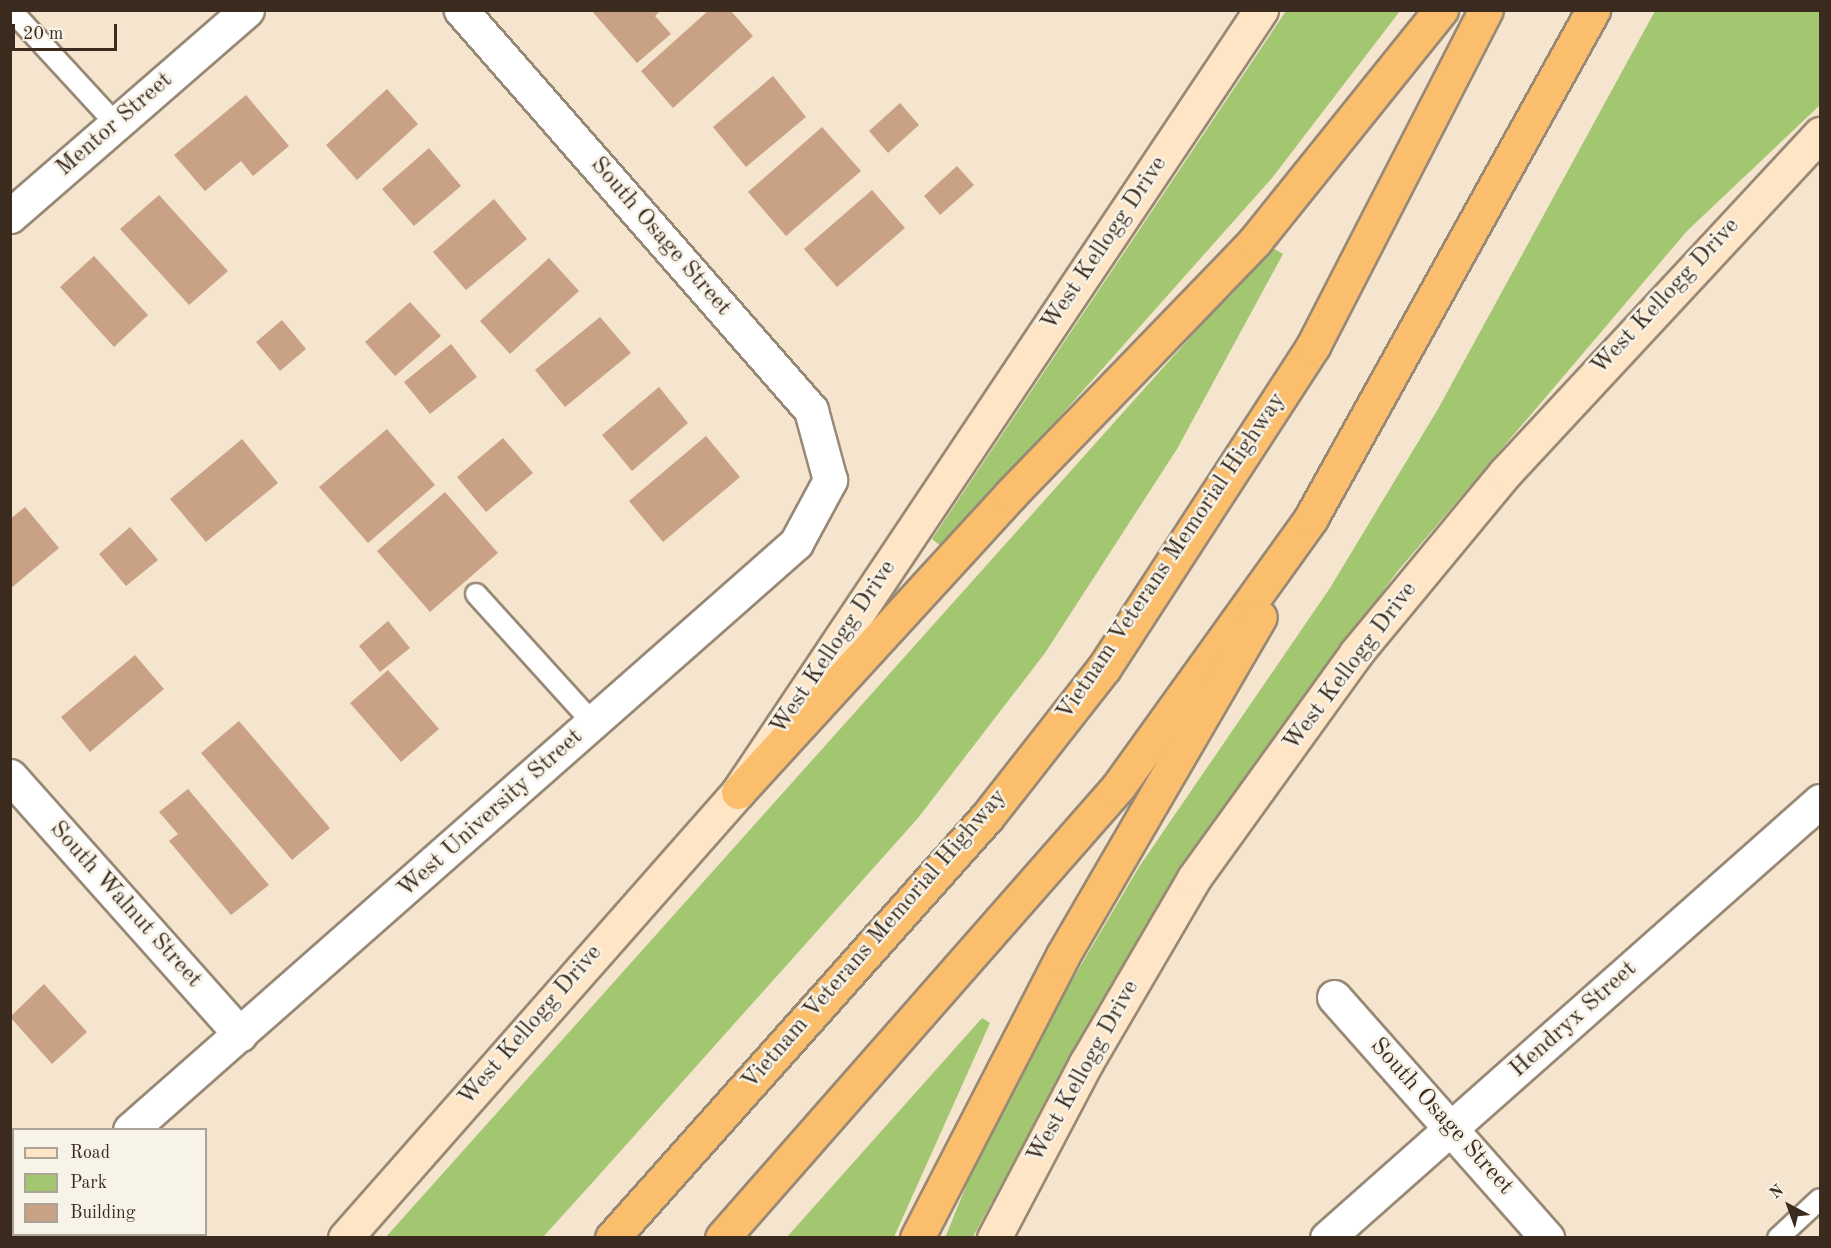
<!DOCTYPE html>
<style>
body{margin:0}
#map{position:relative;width:1831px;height:1248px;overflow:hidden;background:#f5e5ce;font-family:"Old Standard TT",serif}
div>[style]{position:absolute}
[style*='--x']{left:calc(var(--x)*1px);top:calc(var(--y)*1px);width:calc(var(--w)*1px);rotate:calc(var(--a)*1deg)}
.green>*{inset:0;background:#a3c670}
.building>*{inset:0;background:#c9a185}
.roads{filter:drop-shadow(2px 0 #988876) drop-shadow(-2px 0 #988876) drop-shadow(0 2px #988876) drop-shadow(0 -2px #988876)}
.service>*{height:20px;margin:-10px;padding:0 10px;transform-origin:10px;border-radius:10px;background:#fff}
.minor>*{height:33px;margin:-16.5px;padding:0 16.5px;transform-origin:16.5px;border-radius:16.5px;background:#fff}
.secondary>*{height:33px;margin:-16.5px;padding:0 16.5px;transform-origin:16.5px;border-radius:16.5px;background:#fde5c5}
.motorway>*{height:33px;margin:-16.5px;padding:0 16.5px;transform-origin:16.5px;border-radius:16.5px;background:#fabe6d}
span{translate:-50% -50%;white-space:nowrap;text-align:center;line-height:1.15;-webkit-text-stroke:5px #f7f3e8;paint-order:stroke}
.street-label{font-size:24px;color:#3b2a1e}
.frame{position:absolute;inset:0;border:12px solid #3b2a1e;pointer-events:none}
.legend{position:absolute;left:12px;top:1128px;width:195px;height:108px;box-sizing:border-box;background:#f7f3e8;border:2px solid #aca397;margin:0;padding:8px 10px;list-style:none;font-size:18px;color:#3b2a1e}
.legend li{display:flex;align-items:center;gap:12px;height:30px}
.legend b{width:30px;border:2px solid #aca397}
.north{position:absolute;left:1759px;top:1176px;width:60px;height:60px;-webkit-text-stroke:4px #f7f3e8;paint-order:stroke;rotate:319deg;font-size:16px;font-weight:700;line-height:24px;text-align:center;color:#3b2a1e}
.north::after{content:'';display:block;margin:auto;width:21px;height:27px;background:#3b2a1e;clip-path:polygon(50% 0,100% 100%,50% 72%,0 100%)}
.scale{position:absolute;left:12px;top:24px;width:105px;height:27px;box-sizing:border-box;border:3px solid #3b2a1e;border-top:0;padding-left:8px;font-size:18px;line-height:21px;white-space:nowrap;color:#3b2a1e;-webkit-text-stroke:4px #f7f3e8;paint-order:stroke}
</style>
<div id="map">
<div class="green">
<i style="clip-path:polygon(1286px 11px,1400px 11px,1272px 178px,943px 548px,932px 539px)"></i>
<i style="clip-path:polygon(1655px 11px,1820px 11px,1820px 105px,1687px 231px,1397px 572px,1186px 863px,1108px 989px,973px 1237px,945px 1238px,977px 1159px,1055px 1009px,1139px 867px,1330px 588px,1438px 409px)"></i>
<i style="clip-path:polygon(1271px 247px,1283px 254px,1177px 449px,1045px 653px,918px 818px,592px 1183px,543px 1237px,385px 1238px)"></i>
<i style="clip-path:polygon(982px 1018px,990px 1023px,894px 1237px,787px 1237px)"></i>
</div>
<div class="building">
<i style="clip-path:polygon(591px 10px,661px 10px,655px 16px,671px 34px,637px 63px)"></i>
<i style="clip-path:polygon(709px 10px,730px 10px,753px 36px,673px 108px,641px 71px)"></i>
<i style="clip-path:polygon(773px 76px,806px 117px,746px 167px,713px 127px)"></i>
<i style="clip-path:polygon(387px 89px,418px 124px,357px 180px,326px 145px)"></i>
<i style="clip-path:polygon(246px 95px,289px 146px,253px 176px,241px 161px,205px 191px,174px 155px)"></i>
<i style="clip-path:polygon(900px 103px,919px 125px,888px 153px,869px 131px)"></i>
<i style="clip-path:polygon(822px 127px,861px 171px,786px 236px,748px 192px)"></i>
<i style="clip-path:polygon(429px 148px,461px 186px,414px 226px,382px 189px)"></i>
<i style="clip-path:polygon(957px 166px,974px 185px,940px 215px,924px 196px)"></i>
<i style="clip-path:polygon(872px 190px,905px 228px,837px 287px,804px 249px)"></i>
<i style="clip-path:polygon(159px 195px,228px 271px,189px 305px,120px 229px)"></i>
<i style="clip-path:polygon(494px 199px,527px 239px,466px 290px,433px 252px)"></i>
<i style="clip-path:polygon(94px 256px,148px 315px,114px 347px,60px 287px)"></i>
<i style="clip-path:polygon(549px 258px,579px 291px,510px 354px,480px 321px)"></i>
<i style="clip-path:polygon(410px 302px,441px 336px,395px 376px,365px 342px)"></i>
<i style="clip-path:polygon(600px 317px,631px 353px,565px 407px,535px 370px)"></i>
<i style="clip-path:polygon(282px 320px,306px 349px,280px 371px,256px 342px)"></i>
<i style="clip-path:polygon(451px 344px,477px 377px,430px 414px,404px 382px)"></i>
<i style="clip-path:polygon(659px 387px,688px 423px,632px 471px,602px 435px)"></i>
<i style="clip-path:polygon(387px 429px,435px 485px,368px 543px,319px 487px)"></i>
<i style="clip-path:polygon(706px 436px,740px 477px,663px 542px,629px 501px)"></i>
<i style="clip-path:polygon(503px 438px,533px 473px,486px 512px,457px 477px)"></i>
<i style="clip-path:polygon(242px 439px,278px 483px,206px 542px,170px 499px)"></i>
<i style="clip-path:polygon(445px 492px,498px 553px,430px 612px,377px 551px)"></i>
<i style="clip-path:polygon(25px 507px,59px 548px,10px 589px,10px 519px)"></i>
<i style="clip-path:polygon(130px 527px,158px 560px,126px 586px,99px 554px)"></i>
<i style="clip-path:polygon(388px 621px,410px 648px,380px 672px,359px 646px)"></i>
<i style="clip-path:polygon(135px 655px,164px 689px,90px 752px,61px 717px)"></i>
<i style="clip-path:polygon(388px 670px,439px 729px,401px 762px,350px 703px)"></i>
<i style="clip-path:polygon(239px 721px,330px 828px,292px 860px,201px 753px)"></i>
<i style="clip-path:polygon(188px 789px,269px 885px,231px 915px,169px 841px,178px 834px,159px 812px)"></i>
<i style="clip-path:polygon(44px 984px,87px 1032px,52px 1064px,10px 1017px)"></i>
</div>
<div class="roads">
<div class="service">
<i style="--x:11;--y:10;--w:155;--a:47.4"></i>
<i style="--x:476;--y:594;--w:174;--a:47.8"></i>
<i style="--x:1778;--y:1238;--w:57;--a:-42.9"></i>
</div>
<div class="minor">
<i style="--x:10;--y:216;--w:314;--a:-41"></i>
<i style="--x:10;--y:776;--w:346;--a:48.3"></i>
<i style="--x:1334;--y:997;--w:322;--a:48.5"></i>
<i style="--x:130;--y:1130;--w:888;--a:-41.39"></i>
<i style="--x:796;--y:543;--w:72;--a:-61.6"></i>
<i style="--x:830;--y:480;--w:73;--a:-105.2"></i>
<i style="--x:811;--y:410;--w:532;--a:-131.19"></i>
<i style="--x:10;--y:1234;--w:5;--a:-37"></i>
<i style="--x:1327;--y:1238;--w:659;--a:-41.55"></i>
</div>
<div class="secondary">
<i style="--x:345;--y:1238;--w:594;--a:-48.61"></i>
<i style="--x:738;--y:792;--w:941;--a:-56.23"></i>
<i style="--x:994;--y:1238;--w:198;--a:-62.3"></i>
<i style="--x:1086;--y:1063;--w:214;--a:-59.7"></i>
<i style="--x:1194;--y:878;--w:277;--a:-54.2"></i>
<i style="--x:1356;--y:653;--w:234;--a:-50.4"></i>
<i style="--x:1505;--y:473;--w:463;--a:-47.1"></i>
</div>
<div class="motorway">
<i style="--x:738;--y:792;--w:403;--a:-47.5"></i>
<i style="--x:1010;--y:495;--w:353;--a:-46"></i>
<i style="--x:1255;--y:241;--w:297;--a:-51.2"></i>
<i style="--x:612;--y:1238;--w:564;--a:-48.31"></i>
<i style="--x:987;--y:817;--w:189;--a:-51.9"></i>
<i style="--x:1104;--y:668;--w:384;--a:-57"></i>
<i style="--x:1313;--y:346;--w:378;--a:-62.8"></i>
<i style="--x:722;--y:1238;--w:600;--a:-48.72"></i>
<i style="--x:1118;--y:787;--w:331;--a:-54.3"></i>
<i style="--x:1311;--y:518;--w:581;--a:-60.96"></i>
<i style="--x:917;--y:1238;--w:318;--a:-62.7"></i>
<i style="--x:1063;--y:955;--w:391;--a:-59.8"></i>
</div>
</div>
<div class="street-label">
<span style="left:115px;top:125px;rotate:-41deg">Mentor Street</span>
<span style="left:660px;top:237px;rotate:49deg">South Osage Street</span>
<span style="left:1105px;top:244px;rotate:-56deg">West Kellogg Drive</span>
<span style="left:1666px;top:297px;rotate:-47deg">West Kellogg Drive</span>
<span style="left:1172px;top:557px;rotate:-56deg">Vietnam Veterans Memorial Highway</span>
<span style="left:834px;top:648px;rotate:-56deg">West Kellogg Drive</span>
<span style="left:1351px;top:667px;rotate:-53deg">West Kellogg Drive</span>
<span style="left:491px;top:814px;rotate:-42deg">West University Street</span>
<span style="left:125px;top:905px;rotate:48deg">South Walnut Street</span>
<span style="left:875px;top:940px;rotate:-49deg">Vietnam Veterans Memorial Highway</span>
<span style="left:1574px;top:1020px;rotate:-42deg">Hendryx Street</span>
<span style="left:531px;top:1026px;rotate:-49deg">West Kellogg Drive</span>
<span style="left:1084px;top:1072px;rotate:-61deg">West Kellogg Drive</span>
<span style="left:1441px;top:1117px;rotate:48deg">South Osage Street</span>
</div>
<div class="frame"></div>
<ul class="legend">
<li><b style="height:8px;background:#fde5c5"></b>Road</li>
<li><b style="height:16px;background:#a3c670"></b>Park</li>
<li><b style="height:16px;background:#c9a185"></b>Building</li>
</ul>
<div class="north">N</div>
<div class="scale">20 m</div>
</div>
